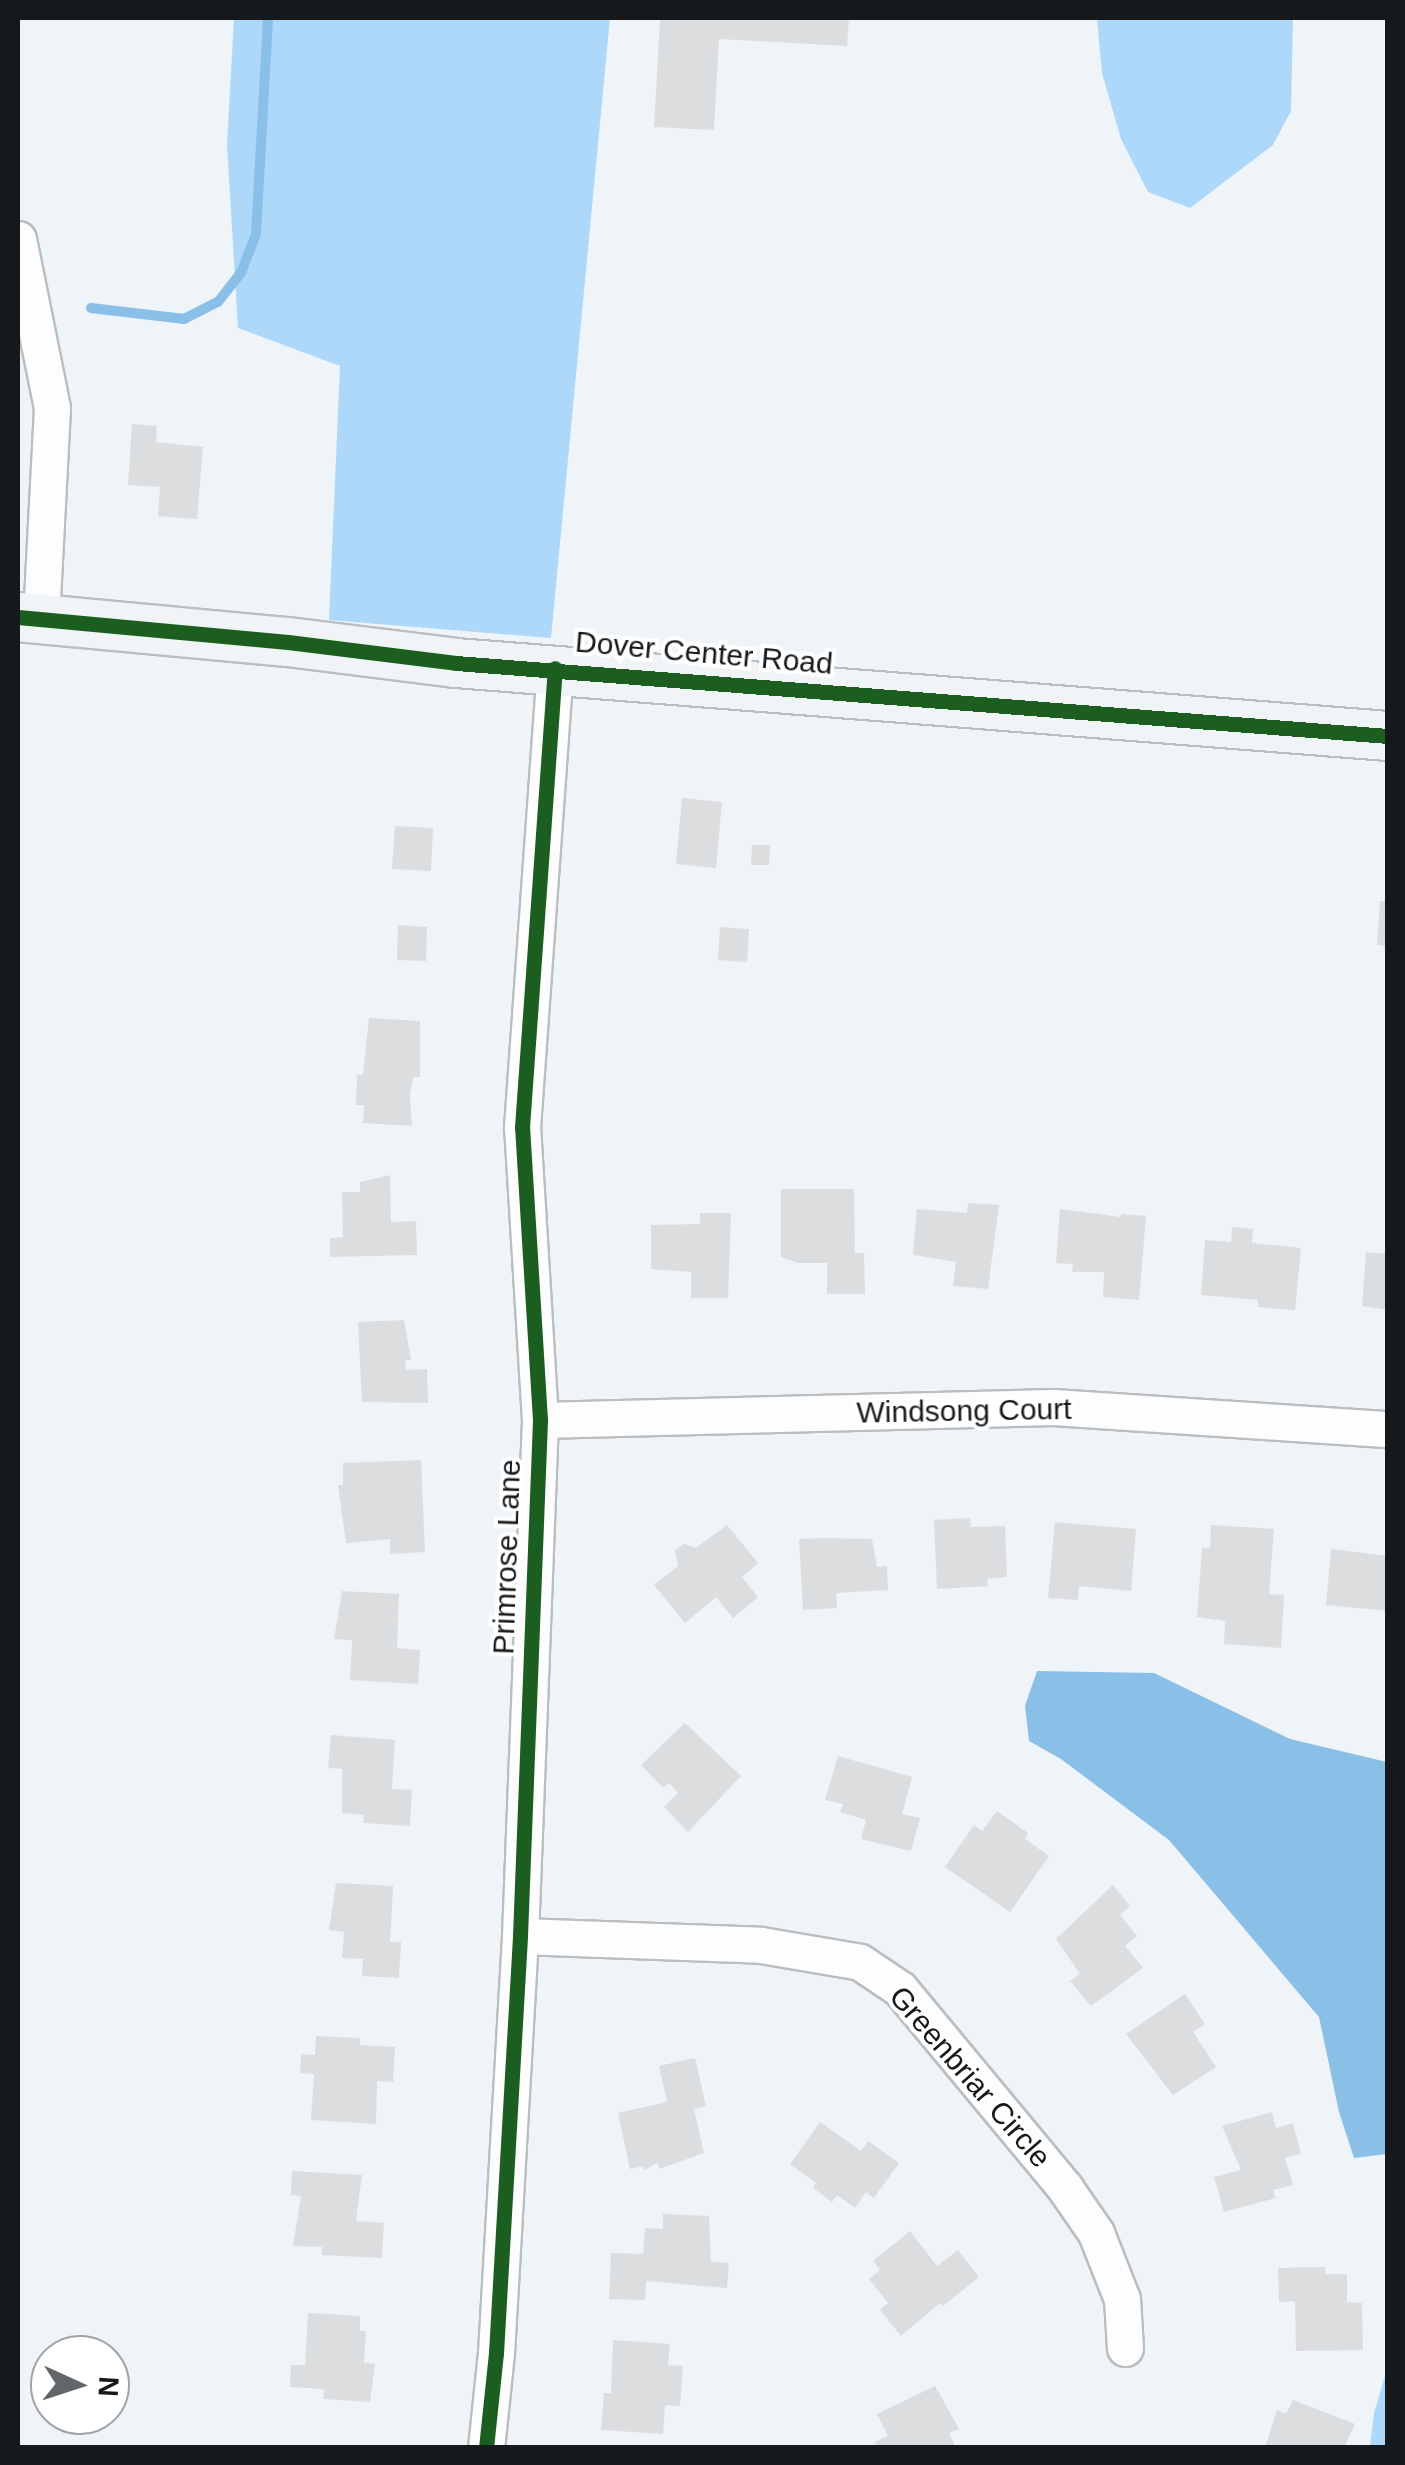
<!DOCTYPE html>
<style>
body{margin:0}
#map{position:relative;width:1405px;height:2465px;overflow:hidden;background:#eff4f9;font-family:Helvetica,sans-serif}
div>[style]{position:absolute}
[style*='--x']{left:calc(var(--x)*1px);top:calc(var(--y)*1px);width:calc(var(--w)*1px);rotate:calc(var(--a)*1deg)}
.forest>*{inset:0;background:#aed8fa}
.water>*{inset:0;background:#8abfe7}
.stream>*{height:10px;margin:-5px;padding:0 5px;transform-origin:5px;border-radius:5px;background:#8abfe7}
.building>*{inset:0;background:#dcddde}
.roads{filter:drop-shadow(2px 0 #babec1) drop-shadow(-2px 0 #babec1) drop-shadow(0 2px #babec1) drop-shadow(0 -2px #babec1)}
.street>*{height:35px;margin:-17.5px;padding:0 17.5px;transform-origin:17.5px;border-radius:17.5px;background:#fdfdfe}
.secondary>*{height:48px;margin:-24px;padding:0 24px;transform-origin:24px;border-radius:24px;background:#f1f4f7}
.cycleway>*{height:15px;margin:-7.5px;padding:0 7.5px;transform-origin:7.5px;border-radius:7.5px;background:#1b5e20}
span{translate:-50% -50%;white-space:nowrap;text-align:center;line-height:1.15;-webkit-text-stroke:8px #fff;paint-order:stroke}
.street-label{font-size:30px;color:#16191c}
.frame{position:absolute;inset:0;border:20px solid #16191c;pointer-events:none}
.north{position:absolute;left:30px;top:2335px;width:100px;height:100px;box-sizing:border-box;background:#fff;border:2px solid #a2a3a4;border-radius:50%;rotate:93deg;font-size:28px;font-weight:700;line-height:40px;text-align:center;color:#16191c}
.north::after{content:'';display:block;margin:auto;width:35px;height:45px;background:#626669;clip-path:polygon(50% 0,100% 100%,50% 72%,0 100%)}
</style>
<div id="map">
<div class="forest">
<i style="clip-path:polygon(234px 18px,610px 18px,551px 638px,329px 620px,340px 366px,238px 328px,227px 145px)"></i>
<i style="clip-path:polygon(1097px 18px,1293px 18px,1291px 111px,1273px 145px,1190px 208px,1148px 192px,1121px 139px,1102px 73px)"></i>
<i style="clip-path:polygon(1387px 2369px,1387px 2447px,1370px 2447px,1374px 2413px)"></i>
</div>
<div class="water">
<i style="clip-path:polygon(1037px 1671px,1154px 1673px,1290px 1739px,1387px 1762px,1387px 2154px,1354px 2158px,1339px 2112px,1319px 2017px,1169px 1840px,1061px 1759px,1029px 1741px,1025px 1706px)"></i>
</div>
<div class="stream">
<i style="--x:91;--y:308;--w:94;--a:6.7"></i>
<i style="--x:184;--y:319;--w:38;--a:-27"></i>
<i style="--x:218;--y:302;--w:37;--a:-52"></i>
<i style="--x:241;--y:273;--w:42;--a:-69"></i>
<i style="--x:256;--y:234;--w:216;--a:-86.8"></i>
</div>
<div class="building">
<i style="clip-path:polygon(660px 18px,849px 18px,847px 46px,719px 39px,714px 130px,654px 127px)"></i>
<i style="clip-path:polygon(132px 424px,157px 426px,156px 442px,203px 447px,197px 519px,158px 516px,160px 487px,128px 485px)"></i>
<i style="clip-path:polygon(682px 798px,722px 802px,716px 868px,676px 864px)"></i>
<i style="clip-path:polygon(395px 826px,433px 828px,431px 871px,392px 869px)"></i>
<i style="clip-path:polygon(752px 845px,770px 845px,769px 865px,751px 865px)"></i>
<i style="clip-path:polygon(1380px 901px,1388px 901px,1388px 946px,1377px 945px)"></i>
<i style="clip-path:polygon(398px 925px,427px 927px,426px 961px,397px 960px)"></i>
<i style="clip-path:polygon(720px 927px,749px 929px,747px 962px,718px 960px)"></i>
<i style="clip-path:polygon(369px 1018px,420px 1021px,420px 1077px,413px 1077px,410px 1095px,412px 1126px,363px 1123px,364px 1105px,356px 1105px,357px 1075px,363px 1075px)"></i>
<i style="clip-path:polygon(390px 1175px,391px 1222px,416px 1221px,417px 1255px,330px 1257px,330px 1238px,343px 1237px,342px 1192px,360px 1192px,360px 1182px)"></i>
<i style="clip-path:polygon(781px 1189px,854px 1189px,855px 1253px,864px 1253px,865px 1294px,827px 1294px,827px 1263px,798px 1263px,781px 1257px)"></i>
<i style="clip-path:polygon(968px 1203px,999px 1205px,988px 1289px,953px 1286px,956px 1262px,913px 1255px,917px 1209px,967px 1213px)"></i>
<i style="clip-path:polygon(1060px 1209px,1121px 1217px,1121px 1214px,1146px 1216px,1139px 1300px,1103px 1297px,1104px 1272px,1072px 1272px,1073px 1264px,1056px 1263px)"></i>
<i style="clip-path:polygon(700px 1213px,731px 1213px,728px 1298px,691px 1298px,691px 1272px,651px 1269px,651px 1225px,700px 1224px)"></i>
<i style="clip-path:polygon(1232px 1227px,1253px 1229px,1252px 1243px,1301px 1248px,1295px 1310px,1258px 1307px,1258px 1300px,1201px 1295px,1205px 1240px,1231px 1242px)"></i>
<i style="clip-path:polygon(1366px 1252px,1388px 1254px,1388px 1310px,1362px 1306px)"></i>
<i style="clip-path:polygon(404px 1320px,411px 1360px,405px 1360px,406px 1370px,427px 1369px,428px 1403px,362px 1402px,358px 1322px)"></i>
<i style="clip-path:polygon(421px 1460px,425px 1552px,390px 1554px,390px 1539px,346px 1543px,338px 1485px,343px 1485px,343px 1463px)"></i>
<i style="clip-path:polygon(970px 1518px,971px 1527px,1005px 1526px,1007px 1577px,987px 1579px,988px 1586px,937px 1589px,934px 1520px)"></i>
<i style="clip-path:polygon(1055px 1522px,1136px 1529px,1131px 1591px,1079px 1586px,1078px 1600px,1048px 1598px)"></i>
<i style="clip-path:polygon(727px 1525px,758px 1563px,742px 1577px,758px 1597px,733px 1618px,716px 1597px,685px 1623px,654px 1585px,678px 1566px,675px 1550px,684px 1544px,696px 1548px)"></i>
<i style="clip-path:polygon(1211px 1525px,1274px 1529px,1269px 1594px,1284px 1595px,1281px 1648px,1224px 1644px,1225px 1621px,1197px 1617px,1202px 1548px,1210px 1548px)"></i>
<i style="clip-path:polygon(823px 1538px,872px 1539px,877px 1567px,887px 1566px,888px 1590px,836px 1593px,837px 1608px,803px 1610px,799px 1539px)"></i>
<i style="clip-path:polygon(1331px 1549px,1388px 1556px,1388px 1611px,1326px 1605px)"></i>
<i style="clip-path:polygon(342px 1591px,399px 1594px,397px 1648px,420px 1650px,418px 1684px,350px 1680px,352px 1640px,334px 1639px)"></i>
<i style="clip-path:polygon(685px 1723px,741px 1776px,688px 1832px,664px 1807px,678px 1793px,669px 1783px,663px 1788px,641px 1765px)"></i>
<i style="clip-path:polygon(331px 1735px,395px 1740px,392px 1789px,412px 1790px,410px 1826px,363px 1823px,364px 1815px,342px 1813px,342px 1769px,328px 1768px)"></i>
<i style="clip-path:polygon(838px 1756px,912px 1777px,902px 1814px,920px 1818px,911px 1851px,861px 1839px,866px 1820px,840px 1812px,843px 1804px,825px 1800px)"></i>
<i style="clip-path:polygon(997px 1811px,1028px 1833px,1025px 1839px,1049px 1856px,1010px 1912px,945px 1867px,974px 1825px,982px 1831px)"></i>
<i style="clip-path:polygon(336px 1883px,393px 1886px,390px 1942px,401px 1942px,399px 1978px,362px 1976px,363px 1959px,342px 1958px,344px 1932px,329px 1930px)"></i>
<i style="clip-path:polygon(1113px 1885px,1130px 1906px,1120px 1915px,1137px 1936px,1125px 1946px,1143px 1968px,1091px 2006px,1070px 1981px,1080px 1974px,1056px 1939px)"></i>
<i style="clip-path:polygon(1185px 1994px,1205px 2024px,1193px 2032px,1216px 2067px,1173px 2095px,1126px 2034px)"></i>
<i style="clip-path:polygon(316px 2036px,360px 2038px,360px 2045px,395px 2047px,393px 2082px,377px 2081px,376px 2124px,311px 2120px,314px 2074px,300px 2073px,301px 2054px,315px 2055px)"></i>
<i style="clip-path:polygon(695px 2058px,706px 2106px,694px 2109px,704px 2153px,659px 2169px,658px 2163px,644px 2170px,643px 2166px,630px 2169px,618px 2113px,667px 2102px,659px 2066px)"></i>
<i style="clip-path:polygon(1272px 2112px,1276px 2128px,1293px 2123px,1301px 2154px,1285px 2158px,1293px 2185px,1273px 2190px,1276px 2198px,1224px 2212px,1214px 2177px,1241px 2170px,1222px 2126px)"></i>
<i style="clip-path:polygon(820px 2122px,861px 2151px,868px 2141px,899px 2163px,874px 2198px,866px 2192px,855px 2208px,837px 2195px,832px 2202px,813px 2188px,816px 2183px,790px 2164px)"></i>
<i style="clip-path:polygon(292px 2171px,362px 2175px,356px 2221px,384px 2223px,382px 2258px,322px 2255px,322px 2247px,293px 2246px,301px 2196px,291px 2195px)"></i>
<i style="clip-path:polygon(663px 2214px,709px 2216px,711px 2262px,729px 2263px,727px 2288px,646px 2281px,645px 2300px,609px 2299px,611px 2253px,643px 2254px,645px 2228px,663px 2229px)"></i>
<i style="clip-path:polygon(910px 2231px,937px 2266px,958px 2250px,979px 2277px,943px 2306px,940px 2303px,901px 2336px,880px 2310px,888px 2303px,869px 2279px,880px 2270px,873px 2261px)"></i>
<i style="clip-path:polygon(1325px 2267px,1325px 2274px,1347px 2274px,1347px 2302px,1362px 2303px,1363px 2350px,1296px 2351px,1295px 2301px,1279px 2302px,1278px 2268px)"></i>
<i style="clip-path:polygon(308px 2313px,360px 2316px,360px 2331px,366px 2331px,364px 2363px,375px 2364px,370px 2402px,323px 2399px,324px 2389px,290px 2387px,291px 2365px,305px 2365px)"></i>
<i style="clip-path:polygon(613px 2340px,670px 2344px,668px 2365px,683px 2366px,680px 2406px,665px 2405px,663px 2434px,601px 2430px,604px 2393px,611px 2393px)"></i>
<i style="clip-path:polygon(935px 2386px,959px 2429px,949px 2433px,956px 2448px,878px 2448px,875px 2442px,888px 2436px,877px 2414px)"></i>
<i style="clip-path:polygon(1293px 2400px,1355px 2424px,1344px 2448px,1265px 2448px,1277px 2410px,1286px 2414px)"></i>
</div>
<div class="roads">
<div class="street">
<i style="--x:18;--y:239;--w:172;--a:78.6"></i>
<i style="--x:52;--y:408;--w:209;--a:93"></i>
<i style="--x:540;--y:1420;--w:513;--a:-1.45"></i>
<i style="--x:1053;--y:1407;--w:336;--a:3.8"></i>
<i style="--x:520;--y:1936;--w:241;--a:2.1"></i>
<i style="--x:761;--y:1945;--w:100;--a:9.7"></i>
<i style="--x:860;--y:1962;--w:48;--a:34"></i>
<i style="--x:900;--y:1989;--w:259;--a:50.3"></i>
<i style="--x:1065;--y:2188;--w:55;--a:55.4"></i>
<i style="--x:1096;--y:2233;--w:71;--a:68.5"></i>
<i style="--x:1122;--y:2299;--w:49;--a:86.5"></i>
<i style="--x:486;--y:2448;--w:96;--a:-84"></i>
<i style="--x:496;--y:2353;--w:418;--a:-86.7"></i>
<i style="--x:520;--y:1936;--w:516;--a:-87.78"></i>
<i style="--x:540;--y:1420;--w:294;--a:-93.5"></i>
<i style="--x:522;--y:1127;--w:460;--a:-85.9"></i>
</div>
<div class="secondary">
<i style="--x:18;--y:617;--w:271;--a:5.3"></i>
<i style="--x:288;--y:642;--w:169;--a:7.1"></i>
<i style="--x:456;--y:663;--w:935;--a:4.48"></i>
</div>
</div>
<div class="cycleway">
<i style="--x:18;--y:617;--w:271;--a:5.3"></i>
<i style="--x:288;--y:642;--w:169;--a:7.1"></i>
<i style="--x:456;--y:663;--w:935;--a:4.48"></i>
<i style="--x:486;--y:2448;--w:96;--a:-84"></i>
<i style="--x:496;--y:2353;--w:418;--a:-86.7"></i>
<i style="--x:520;--y:1936;--w:516;--a:-87.78"></i>
<i style="--x:540;--y:1420;--w:294;--a:-93.5"></i>
<i style="--x:522;--y:1127;--w:460;--a:-85.9"></i>
</div>
<div class="street-label">
<span style="left:704px;top:653px;rotate:5deg">Dover Center Road</span>
<span style="left:964px;top:1411px;rotate:-1deg">Windsong Court</span>
<span style="left:507px;top:1557px;rotate:-88deg">Primrose Lane</span>
<span style="left:970px;top:2077px;rotate:49deg">Greenbriar Circle</span>
</div>
<div class="frame"></div>
<div class="north">N</div>
</div>
